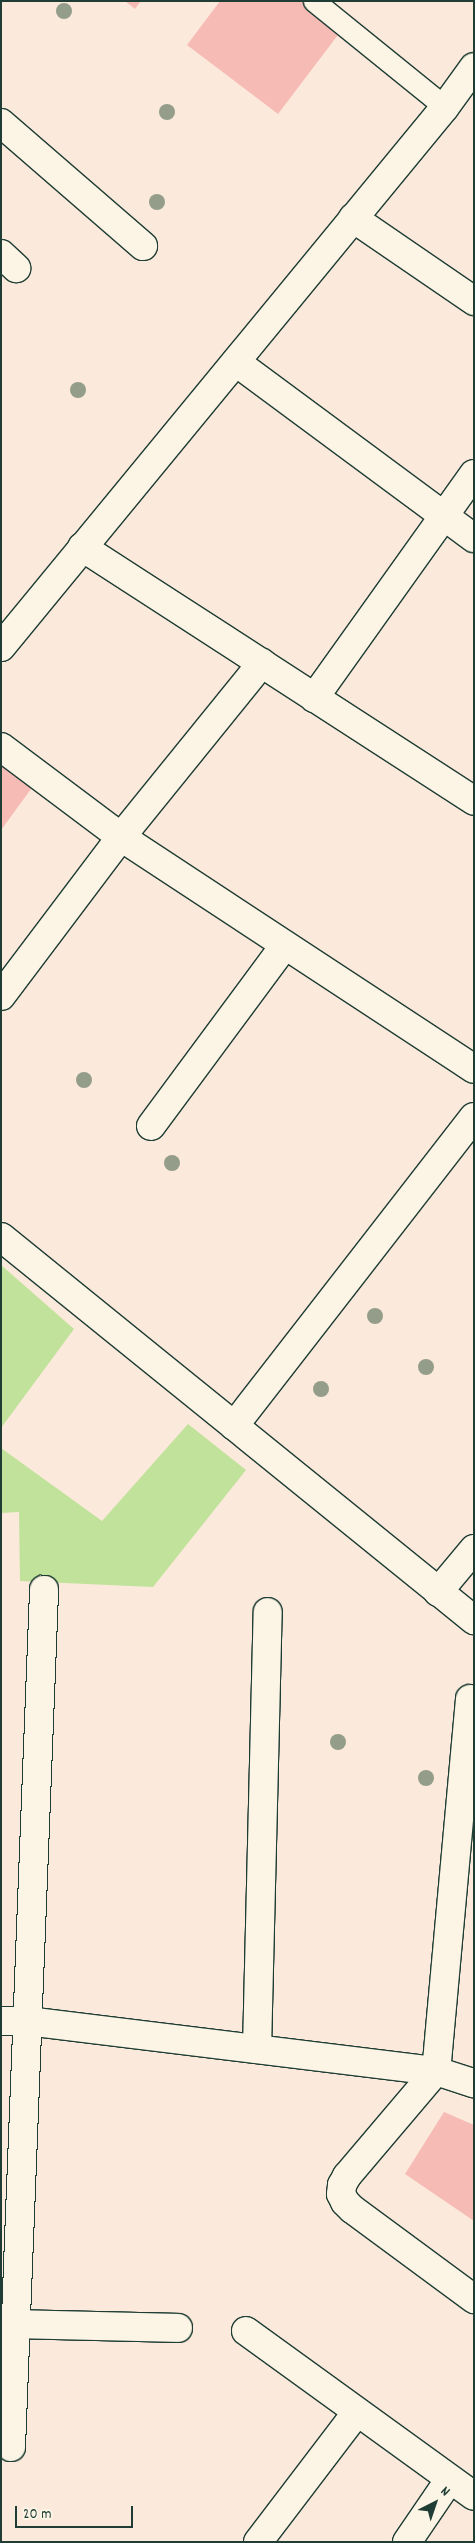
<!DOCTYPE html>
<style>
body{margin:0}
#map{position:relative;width:475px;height:2543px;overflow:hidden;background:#fbe9db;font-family:Dekko,sans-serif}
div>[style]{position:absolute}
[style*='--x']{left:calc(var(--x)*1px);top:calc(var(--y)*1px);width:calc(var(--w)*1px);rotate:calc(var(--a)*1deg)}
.green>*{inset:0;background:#c1e29a}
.building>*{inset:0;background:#f7bbb5}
.roads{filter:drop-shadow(1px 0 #1f3d34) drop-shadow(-1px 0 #1f3d34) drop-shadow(0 1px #1f3d34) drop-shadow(0 -1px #1f3d34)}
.lane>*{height:21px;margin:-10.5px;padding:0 10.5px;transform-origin:10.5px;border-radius:10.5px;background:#fcf5e5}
.street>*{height:28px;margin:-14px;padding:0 14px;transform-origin:14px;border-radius:14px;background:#fcf5e5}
.trees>*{width:16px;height:16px;margin:-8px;border-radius:50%;background:#949d8a}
span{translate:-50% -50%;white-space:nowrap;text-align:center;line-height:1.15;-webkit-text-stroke:4.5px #fcf5e5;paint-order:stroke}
.frame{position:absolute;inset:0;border:2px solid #1f3d34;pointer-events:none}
.north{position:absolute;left:410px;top:2478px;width:50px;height:50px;-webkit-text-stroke:4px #fcf5e5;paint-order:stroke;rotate:41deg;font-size:14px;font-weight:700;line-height:20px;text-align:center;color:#1f3d34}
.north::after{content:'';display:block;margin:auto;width:18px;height:22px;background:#1f3d34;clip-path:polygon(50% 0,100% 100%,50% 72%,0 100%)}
.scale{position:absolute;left:15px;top:2506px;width:118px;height:22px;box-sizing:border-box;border:2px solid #1f3d34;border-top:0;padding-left:6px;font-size:15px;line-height:18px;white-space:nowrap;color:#1f3d34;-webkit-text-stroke:4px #fcf5e5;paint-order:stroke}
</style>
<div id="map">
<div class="green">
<i style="clip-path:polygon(1px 1265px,74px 1329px,1px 1428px)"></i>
<i style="clip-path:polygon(188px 1424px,246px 1470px,153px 1587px,20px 1581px,19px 1512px,1px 1513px,1px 1448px,102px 1521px)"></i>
</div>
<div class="building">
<i style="clip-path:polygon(125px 1px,141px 1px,135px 9px)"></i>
<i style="clip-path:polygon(220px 1px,310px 1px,344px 27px,278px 114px,187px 45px)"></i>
<i style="clip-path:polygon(1px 761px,34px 785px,1px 830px)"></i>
<i style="clip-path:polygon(444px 2112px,474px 2125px,474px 2221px,405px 2174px)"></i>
</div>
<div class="roads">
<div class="lane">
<i style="--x:314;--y:1;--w:169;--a:39"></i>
</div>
<div class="street">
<i style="--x:1;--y:123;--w:188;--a:40.9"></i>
<i style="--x:353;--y:218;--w:147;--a:34.4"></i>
<i style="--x:1;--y:254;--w:21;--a:43"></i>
<i style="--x:236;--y:362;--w:296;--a:36.5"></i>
<i style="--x:82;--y:547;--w:467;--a:32.9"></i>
<i style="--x:1;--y:647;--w:699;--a:-50.57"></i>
<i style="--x:445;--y:107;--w:49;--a:-54.1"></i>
<i style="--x:314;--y:698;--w:275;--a:-54.5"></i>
<i style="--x:1;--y:747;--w:150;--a:36.9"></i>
<i style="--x:121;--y:837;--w:422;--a:33.3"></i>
<i style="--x:1;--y:996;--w:199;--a:-53"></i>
<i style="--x:121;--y:837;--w:224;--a:-51"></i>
<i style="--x:151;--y:1126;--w:225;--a:-53.5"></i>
<i style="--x:1;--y:1237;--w:609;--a:39"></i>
<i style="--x:234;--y:1426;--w:391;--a:-52.2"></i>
<i style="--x:438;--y:1592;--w:56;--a:-50.1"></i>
<i style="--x:470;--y:1699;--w:374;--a:95.2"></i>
<i style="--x:436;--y:2071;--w:138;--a:130.3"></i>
<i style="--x:347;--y:2176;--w:10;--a:119"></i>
<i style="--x:342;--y:2185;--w:9;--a:96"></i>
<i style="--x:341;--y:2194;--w:9;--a:63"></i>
<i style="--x:345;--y:2202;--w:10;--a:45"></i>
<i style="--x:352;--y:2209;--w:152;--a:36.4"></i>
<i style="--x:1;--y:2021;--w:26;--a:0"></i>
<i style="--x:27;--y:2021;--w:412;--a:7"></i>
<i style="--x:436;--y:2071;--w:40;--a:18"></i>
<i style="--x:257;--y:2049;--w:437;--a:-88.6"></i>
<i style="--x:15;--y:2324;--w:163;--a:1.4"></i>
<i style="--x:246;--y:2331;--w:281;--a:35.9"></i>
<i style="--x:11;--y:2447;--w:858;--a:-87.79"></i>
<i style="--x:258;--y:2542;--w:163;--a:-52.7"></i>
<i style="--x:407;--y:2542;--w:76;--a:-55.7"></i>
</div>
</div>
<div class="trees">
<i style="left:64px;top:11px"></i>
<i style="left:167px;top:112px"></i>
<i style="left:157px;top:202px"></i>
<i style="left:78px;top:390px"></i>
<i style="left:84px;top:1080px"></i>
<i style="left:172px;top:1163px"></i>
<i style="left:375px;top:1316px"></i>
<i style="left:426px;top:1367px"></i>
<i style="left:321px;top:1389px"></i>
<i style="left:338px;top:1742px"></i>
<i style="left:426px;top:1778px"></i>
</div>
<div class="frame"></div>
<div class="north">N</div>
<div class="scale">20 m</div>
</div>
